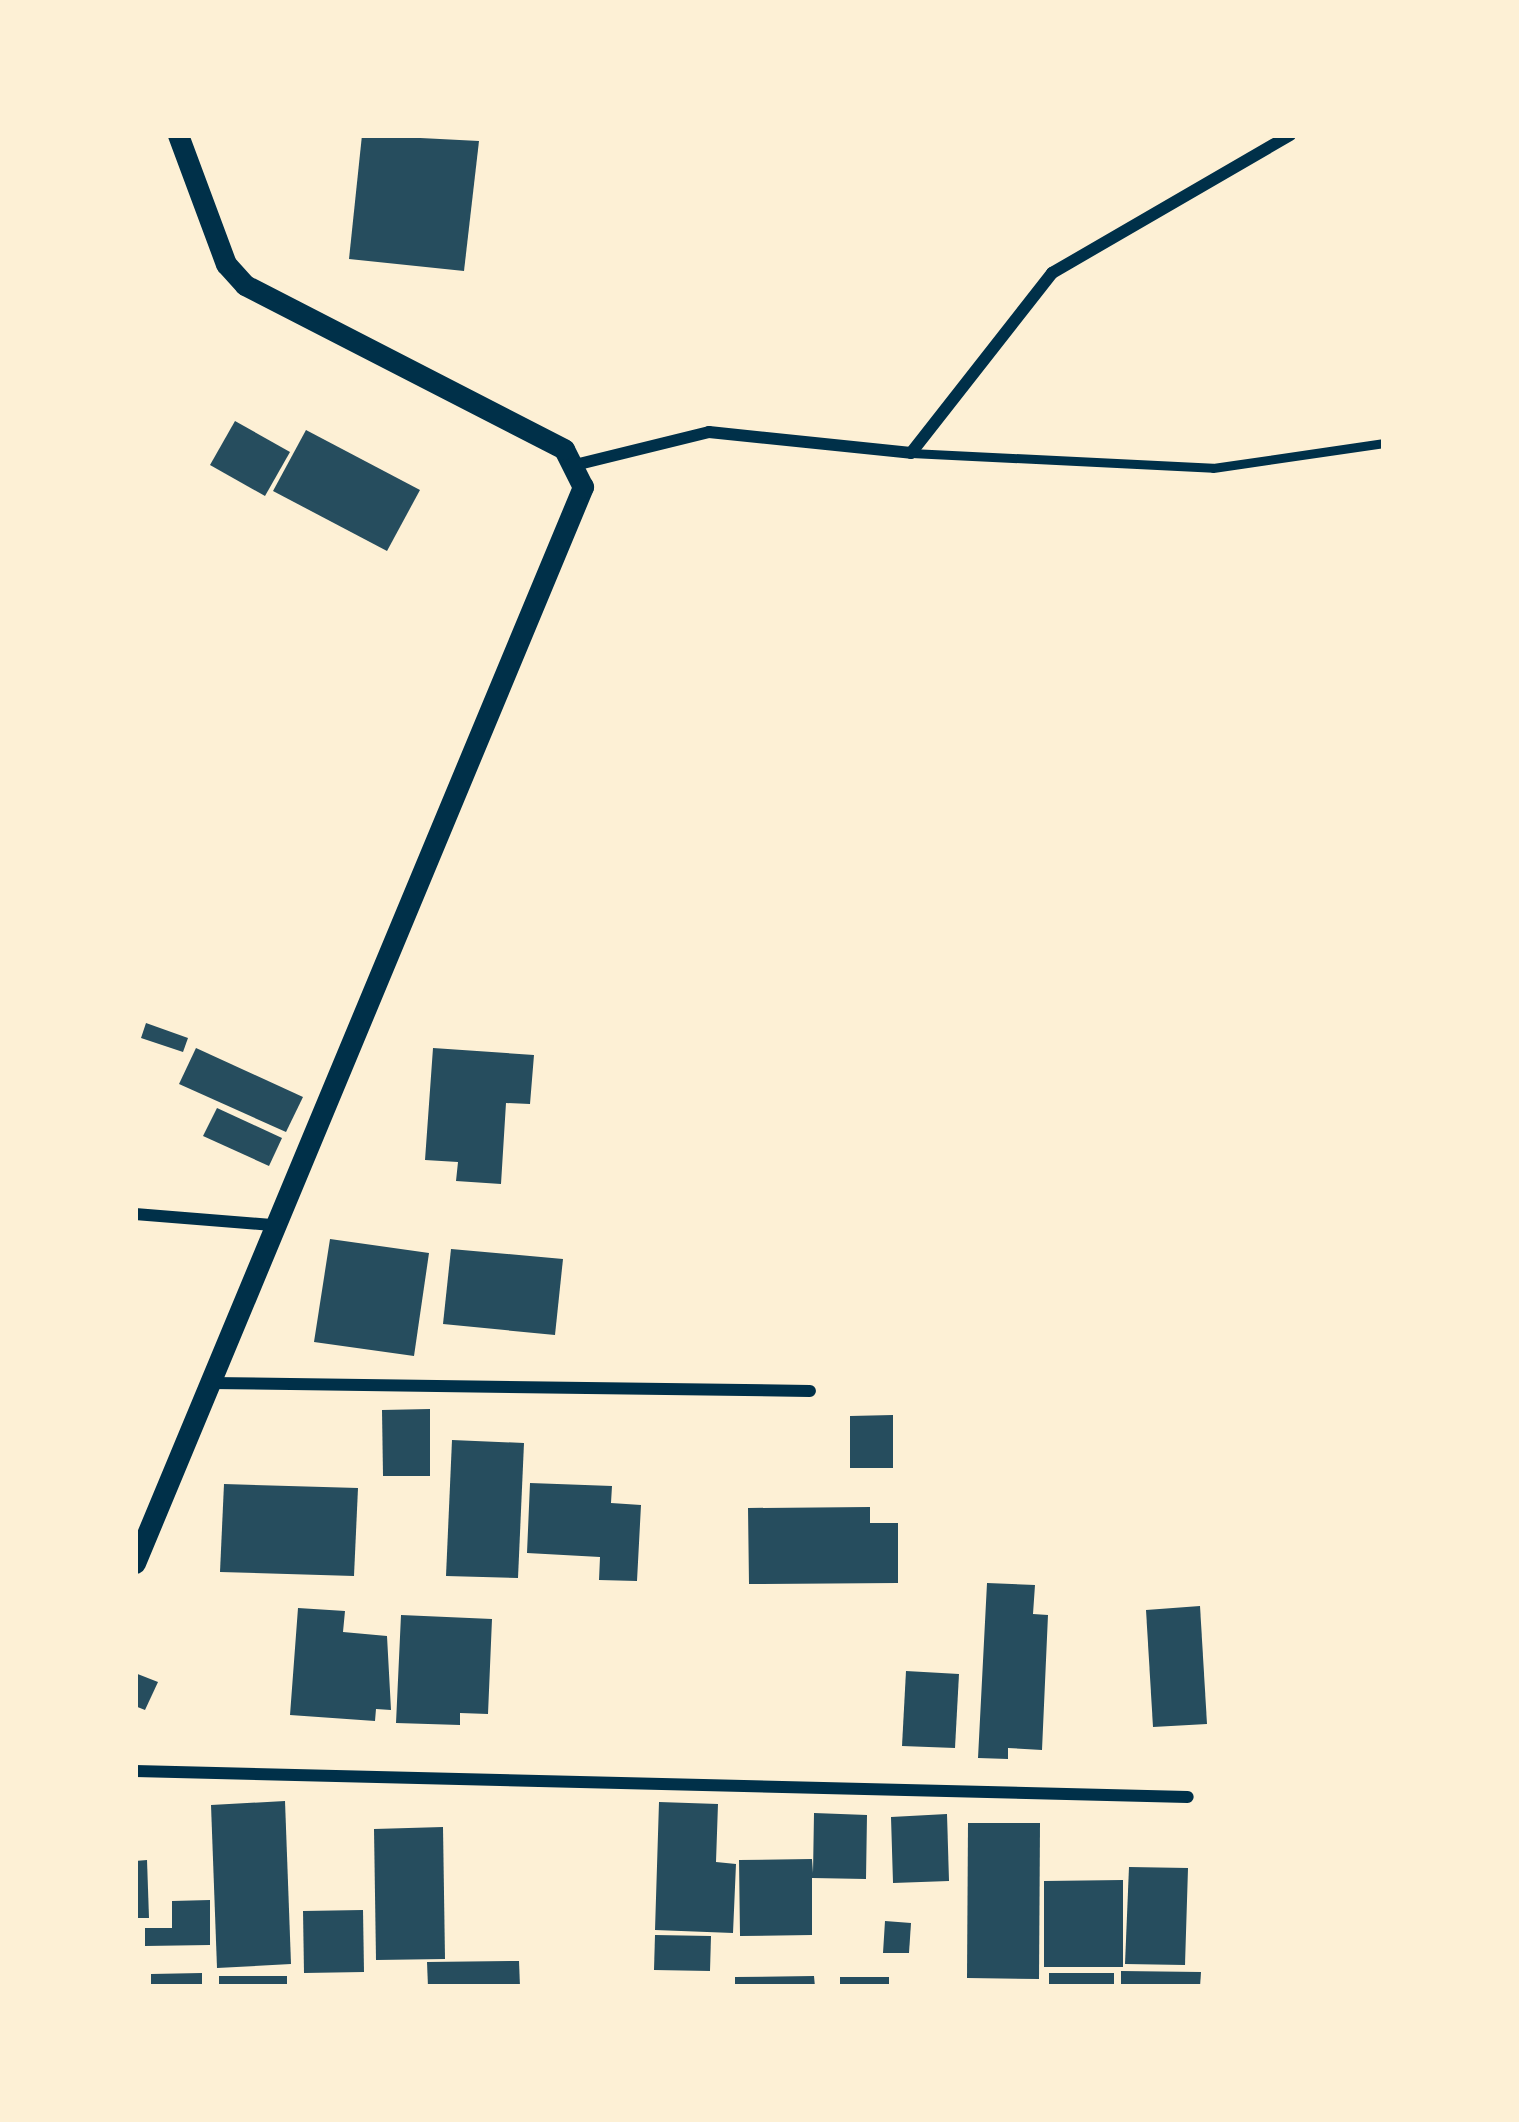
<!DOCTYPE html>
<style>
body{margin:0}
#map{position:relative;width:1519px;height:2122px;overflow:hidden;background:#fdf0d5;font-family:"Alegreya Sans",sans-serif}
div>[style]{position:absolute}
[style*='--x']{left:calc(var(--x)*1px);top:calc(var(--y)*1px);width:calc(var(--w)*1px);rotate:calc(var(--a)*1deg)}
.building>*{inset:0;background:#264d5e}
.service>*{height:9px;margin:-4.5px;padding:0 4.5px;transform-origin:4.5px;border-radius:4.5px;background:#003049}
.minor>*{height:12px;margin:-6px;padding:0 6px;transform-origin:6px;border-radius:6px;background:#003049}
.tertiary>*{height:21px;margin:-10.5px;padding:0 10.5px;transform-origin:10.5px;border-radius:10.5px;background:#003049}
span{translate:-50% -50%;white-space:nowrap;text-align:center;line-height:1.15;-webkit-text-stroke:9px #fdf0d5;paint-order:stroke}
.frame{position:absolute;inset:0;border:138px solid #fdf0d5;pointer-events:none}
</style>
<div id="map">
<div class="building">
<i style="clip-path:polygon(362px 135px,479px 141px,464px 271px,349px 259px)"></i>
<i style="clip-path:polygon(235px 421px,290px 452px,265px 496px,210px 465px)"></i>
<i style="clip-path:polygon(306px 430px,420px 490px,387px 551px,273px 491px)"></i>
<i style="clip-path:polygon(146px 1023px,188px 1038px,183px 1052px,141px 1038px)"></i>
<i style="clip-path:polygon(196px 1048px,303px 1097px,286px 1132px,179px 1084px)"></i>
<i style="clip-path:polygon(433px 1048px,534px 1055px,530px 1104px,506px 1103px,501px 1184px,456px 1181px,458px 1162px,425px 1160px)"></i>
<i style="clip-path:polygon(217px 1108px,282px 1138px,269px 1166px,203px 1136px)"></i>
<i style="clip-path:polygon(330px 1239px,429px 1253px,414px 1356px,314px 1342px)"></i>
<i style="clip-path:polygon(451px 1249px,563px 1259px,555px 1335px,443px 1324px)"></i>
<i style="clip-path:polygon(430px 1409px,430px 1476px,383px 1476px,382px 1410px)"></i>
<i style="clip-path:polygon(893px 1415px,893px 1468px,850px 1468px,850px 1416px)"></i>
<i style="clip-path:polygon(452px 1440px,524px 1443px,518px 1578px,446px 1576px)"></i>
<i style="clip-path:polygon(530px 1483px,612px 1486px,611px 1503px,641px 1505px,637px 1581px,599px 1580px,600px 1557px,527px 1553px)"></i>
<i style="clip-path:polygon(224px 1484px,358px 1488px,354px 1576px,220px 1572px)"></i>
<i style="clip-path:polygon(870px 1507px,870px 1523px,898px 1523px,898px 1583px,749px 1584px,748px 1508px)"></i>
<i style="clip-path:polygon(987px 1583px,1035px 1585px,1033px 1614px,1048px 1615px,1042px 1750px,1008px 1748px,1008px 1759px,978px 1758px)"></i>
<i style="clip-path:polygon(1200px 1606px,1207px 1724px,1153px 1727px,1146px 1610px)"></i>
<i style="clip-path:polygon(298px 1608px,345px 1611px,343px 1632px,387px 1636px,391px 1710px,376px 1709px,375px 1721px,290px 1715px)"></i>
<i style="clip-path:polygon(401px 1615px,492px 1619px,488px 1714px,460px 1713px,460px 1725px,396px 1723px)"></i>
<i style="clip-path:polygon(906px 1671px,959px 1674px,955px 1748px,902px 1746px)"></i>
<i style="clip-path:polygon(135px 1673px,158px 1682px,145px 1710px,135px 1706px)"></i>
<i style="clip-path:polygon(285px 1801px,291px 1964px,217px 1968px,211px 1805px)"></i>
<i style="clip-path:polygon(659px 1802px,718px 1804px,716px 1862px,736px 1864px,733px 1933px,655px 1930px)"></i>
<i style="clip-path:polygon(814px 1813px,867px 1815px,866px 1879px,812px 1878px,812px 1935px,740px 1936px,739px 1860px,812px 1859px,813px 1873px)"></i>
<i style="clip-path:polygon(947px 1814px,949px 1881px,893px 1883px,891px 1817px)"></i>
<i style="clip-path:polygon(968px 1823px,1040px 1823px,1039px 1979px,967px 1978px)"></i>
<i style="clip-path:polygon(443px 1827px,445px 1959px,376px 1960px,374px 1829px)"></i>
<i style="clip-path:polygon(147px 1860px,149px 1918px,135px 1918px,135px 1861px)"></i>
<i style="clip-path:polygon(1129px 1867px,1188px 1868px,1185px 1965px,1125px 1964px)"></i>
<i style="clip-path:polygon(1123px 1880px,1123px 1967px,1044px 1967px,1044px 1881px)"></i>
<i style="clip-path:polygon(210px 1900px,210px 1945px,145px 1946px,145px 1928px,172px 1928px,172px 1901px)"></i>
<i style="clip-path:polygon(363px 1910px,364px 1972px,304px 1973px,303px 1911px)"></i>
<i style="clip-path:polygon(885px 1921px,911px 1923px,909px 1953px,883px 1953px)"></i>
<i style="clip-path:polygon(655px 1935px,711px 1936px,710px 1971px,654px 1970px)"></i>
<i style="clip-path:polygon(519px 1961px,520px 1987px,428px 1987px,427px 1962px)"></i>
<i style="clip-path:polygon(1121px 1971px,1201px 1972px,1200px 1987px,1121px 1987px)"></i>
<i style="clip-path:polygon(202px 1973px,202px 1987px,151px 1987px,151px 1974px)"></i>
<i style="clip-path:polygon(1049px 1973px,1114px 1973px,1114px 1987px,1049px 1987px)"></i>
<i style="clip-path:polygon(219px 1976px,287px 1976px,287px 1987px,219px 1987px)"></i>
<i style="clip-path:polygon(814px 1976px,815px 1987px,735px 1987px,735px 1977px)"></i>
<i style="clip-path:polygon(840px 1977px,889px 1977px,889px 1987px,840px 1987px)"></i>
</div>
<div class="service">
<i style="--x:911;--y:453;--w:302;--a:2.8"></i>
<i style="--x:1213;--y:468;--w:173;--a:-8.3"></i>
</div>
<div class="minor">
<i style="--x:579;--y:464;--w:134;--a:-13.8"></i>
<i style="--x:709;--y:432;--w:203;--a:5.9"></i>
<i style="--x:911;--y:453;--w:229;--a:-51.9"></i>
<i style="--x:1052;--y:273;--w:275;--a:-30.1"></i>
<i style="--x:135;--y:1214;--w:137;--a:4.6"></i>
<i style="--x:210;--y:1383;--w:600;--a:0.76"></i>
<i style="--x:135;--y:1771;--w:1053;--a:1.41"></i>
</div>
<div class="tertiary">
<i style="--x:135;--y:1563;--w:1166;--a:-67.4"></i>
<i style="--x:583;--y:487;--w:42;--a:-116.6"></i>
<i style="--x:564;--y:449;--w:359;--a:-152.8"></i>
<i style="--x:245;--y:285;--w:28;--a:-132"></i>
<i style="--x:226;--y:264;--w:138;--a:-110.4"></i>
</div>
<div class="frame"></div>
</div>
